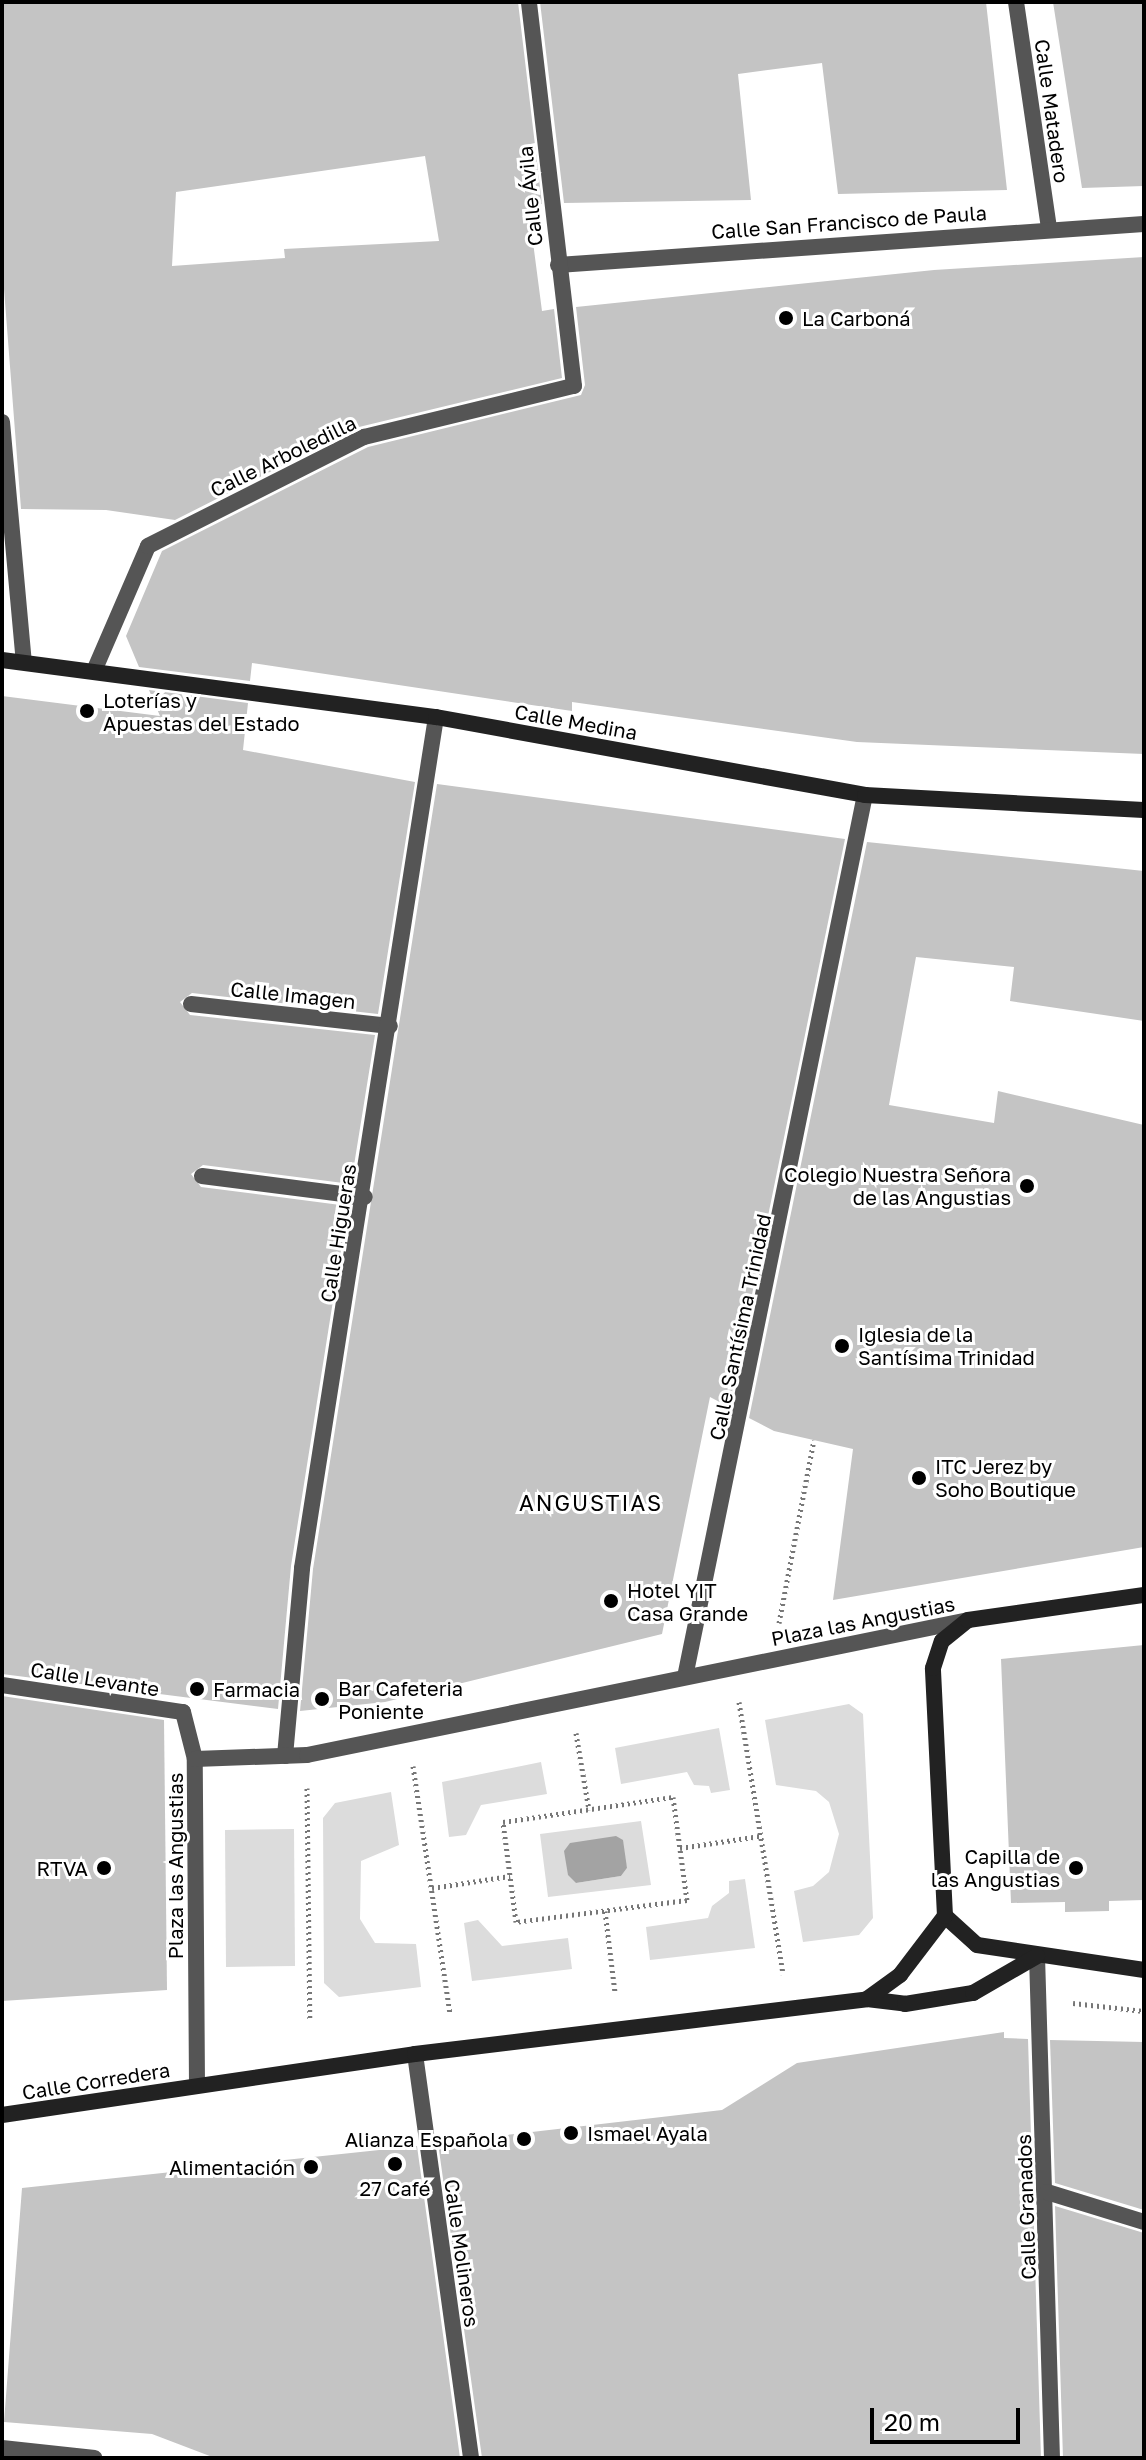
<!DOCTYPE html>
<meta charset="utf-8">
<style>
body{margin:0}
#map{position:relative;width:1146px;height:2460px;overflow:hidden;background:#fff;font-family:"Golos Text",sans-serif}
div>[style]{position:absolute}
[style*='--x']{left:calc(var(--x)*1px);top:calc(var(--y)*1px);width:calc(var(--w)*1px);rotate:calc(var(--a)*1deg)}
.green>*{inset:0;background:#dcdcdc}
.water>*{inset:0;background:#a3a3a3}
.building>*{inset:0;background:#c4c4c4}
.path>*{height:5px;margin-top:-2.5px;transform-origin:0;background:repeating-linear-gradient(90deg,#777 0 2px,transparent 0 6px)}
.street>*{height:16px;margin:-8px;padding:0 8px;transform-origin:8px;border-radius:8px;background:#555}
.secondary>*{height:16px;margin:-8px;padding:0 8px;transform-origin:8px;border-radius:8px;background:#222}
.dots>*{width:22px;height:22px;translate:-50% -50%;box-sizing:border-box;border:4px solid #fff;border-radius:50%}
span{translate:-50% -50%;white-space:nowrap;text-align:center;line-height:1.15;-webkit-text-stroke:6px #fff;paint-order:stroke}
.street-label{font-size:20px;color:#000}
.poi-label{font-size:20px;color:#000}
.left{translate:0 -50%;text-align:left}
.right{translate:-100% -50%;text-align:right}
.neighbourhood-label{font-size:22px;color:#000;letter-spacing:2px}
.frame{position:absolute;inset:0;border:4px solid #000;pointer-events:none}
.scale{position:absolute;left:870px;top:2408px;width:150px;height:36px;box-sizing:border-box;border:4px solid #000;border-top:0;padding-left:10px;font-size:24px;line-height:28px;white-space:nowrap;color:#000;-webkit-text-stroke:6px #fff;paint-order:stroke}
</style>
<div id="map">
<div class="green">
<i style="clip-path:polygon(849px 1704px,863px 1714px,873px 1918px,859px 1935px,803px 1942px,794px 1891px,813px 1886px,829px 1872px,839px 1834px,829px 1802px,816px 1791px,776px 1785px,765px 1720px)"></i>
<i style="clip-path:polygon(719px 1728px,730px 1790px,711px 1793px,709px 1786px,694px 1785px,687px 1772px,621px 1784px,615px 1748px)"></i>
<i style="clip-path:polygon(541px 1762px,547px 1794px,481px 1805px,466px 1835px,449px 1837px,442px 1782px)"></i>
<i style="clip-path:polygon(391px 1792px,399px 1845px,361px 1861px,360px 1919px,375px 1943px,416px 1944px,421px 1987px,339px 1997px,324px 1983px,323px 1818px,335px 1803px)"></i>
<i style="clip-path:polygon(evenodd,641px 1821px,651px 1885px,548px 1897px,540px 1834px,641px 1821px,617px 1839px,627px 1868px,621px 1876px,576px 1883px,570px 1846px,617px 1839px)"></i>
<i style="clip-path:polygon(294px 1829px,295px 1966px,226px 1967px,225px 1830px)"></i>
<i style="clip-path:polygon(745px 1879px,755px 1948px,650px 1960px,646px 1927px,708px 1918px,712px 1906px,729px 1893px,729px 1881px)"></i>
<i style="clip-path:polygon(478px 1920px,502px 1946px,568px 1938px,572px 1969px,472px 1981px,464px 1923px)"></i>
</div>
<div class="water">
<i style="clip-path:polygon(616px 1836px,623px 1840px,627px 1868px,621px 1876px,576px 1883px,568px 1875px,564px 1851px,570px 1843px)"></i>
</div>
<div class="building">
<i style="clip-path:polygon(evenodd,2px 2px,518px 2px,542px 204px,528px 204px,542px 311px,554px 309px,562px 378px,359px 427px,175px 520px,106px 510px,21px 509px,2px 263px,2px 2px,425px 156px,439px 241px,284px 249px,285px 258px,172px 266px,176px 192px,425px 156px)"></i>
<i style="clip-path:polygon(540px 2px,986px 2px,1007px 190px,838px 194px,822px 63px,738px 74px,751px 200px,564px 203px)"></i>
<i style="clip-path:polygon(1053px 2px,1144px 2px,1144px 186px,1082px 188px)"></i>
<i style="clip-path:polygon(1144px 257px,1144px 754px,857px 742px,572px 702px,572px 711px,252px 663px,250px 681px,139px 667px,126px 636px,162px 551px,368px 447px,581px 395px,585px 385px,576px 307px,934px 270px)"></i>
<i style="clip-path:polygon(149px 690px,248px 703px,243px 750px,415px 782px,378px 1014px,192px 993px,180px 1002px,190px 1015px,375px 1035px,351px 1184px,203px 1165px,191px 1174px,201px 1187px,348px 1206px,291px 1566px,278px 1709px,2px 1674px,2px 696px,160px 716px)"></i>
<i style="clip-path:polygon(437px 784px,845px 839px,729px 1407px,710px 1397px,662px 1634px,385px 1702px,300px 1711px,313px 1569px)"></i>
<i style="clip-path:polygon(867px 842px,1144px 871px,1144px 1021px,1010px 1001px,1014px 967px,916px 957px,889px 1105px,994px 1123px,998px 1091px,1144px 1125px,1144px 1547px,833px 1600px,853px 1449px,774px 1431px,749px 1418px)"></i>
<i style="clip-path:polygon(1144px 1645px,1144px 1900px,1109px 1901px,1109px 1911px,1065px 1912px,1065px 1902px,1011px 1903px,1001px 1659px)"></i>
<i style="clip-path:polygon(2px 1696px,164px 1720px,167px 1990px,2px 2001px)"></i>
<i style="clip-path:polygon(1004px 2032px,1004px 2038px,1028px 2039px,1041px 2458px,482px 2458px,438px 2143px,722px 2110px,797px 2063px)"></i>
<i style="clip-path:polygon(1050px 2040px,1144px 2042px,1144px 2210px,1055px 2183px)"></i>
<i style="clip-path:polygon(417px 2146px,460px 2458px,215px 2458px,152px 2434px,4px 2422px,22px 2188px)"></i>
<i style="clip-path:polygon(1055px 2206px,1144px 2233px,1144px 2458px,1063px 2458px)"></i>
</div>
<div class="path">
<i style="--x:779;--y:1623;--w:186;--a:-79.2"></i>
<i style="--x:739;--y:1702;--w:276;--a:80.8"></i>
<i style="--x:576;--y:1733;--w:78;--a:80.4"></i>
<i style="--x:413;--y:1766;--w:250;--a:81.5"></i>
<i style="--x:307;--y:1788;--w:232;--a:89.3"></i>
<i style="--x:673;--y:1797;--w:104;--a:82.3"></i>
<i style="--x:687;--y:1900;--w:172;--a:172.7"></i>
<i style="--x:516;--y:1922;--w:101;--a:-97.4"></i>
<i style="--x:503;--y:1822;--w:172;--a:-8.4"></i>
<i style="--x:680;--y:1848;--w:81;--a:-8.5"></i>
<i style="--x:432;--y:1888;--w:79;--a:-8.7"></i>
<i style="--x:605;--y:1911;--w:83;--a:83"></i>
<i style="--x:1073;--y:2003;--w:71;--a:6.4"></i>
</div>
<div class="street">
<i style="--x:1016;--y:2;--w:227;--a:81.7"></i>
<i style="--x:558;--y:265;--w:587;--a:-4"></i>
<i style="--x:2;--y:422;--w:241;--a:84.8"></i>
<i style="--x:94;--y:671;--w:136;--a:-66.6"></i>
<i style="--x:148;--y:546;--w:242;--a:-26.8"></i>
<i style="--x:364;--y:437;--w:216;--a:-13.7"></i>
<i style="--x:574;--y:386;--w:387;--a:-96.7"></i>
<i style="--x:191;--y:1004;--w:200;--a:6.3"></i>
<i style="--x:202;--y:1176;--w:164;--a:7.3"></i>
<i style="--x:685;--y:1677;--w:900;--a:-78.47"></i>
<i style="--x:2;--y:1685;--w:183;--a:8.5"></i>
<i style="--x:183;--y:1712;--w:49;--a:75.7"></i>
<i style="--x:285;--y:1756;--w:189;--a:-84.8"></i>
<i style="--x:302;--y:1568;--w:861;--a:-81.05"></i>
<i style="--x:1037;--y:1956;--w:502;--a:88.29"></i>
<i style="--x:415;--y:2054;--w:408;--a:82.1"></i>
<i style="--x:197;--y:2085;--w:326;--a:-90.4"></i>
<i style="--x:195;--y:1759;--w:112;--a:-2"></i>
<i style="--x:307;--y:1755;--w:675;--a:-11.54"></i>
<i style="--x:1047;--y:2192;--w:102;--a:17.2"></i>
<i style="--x:2;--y:2448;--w:93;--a:6.2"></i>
</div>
<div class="secondary">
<i style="--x:2;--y:660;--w:438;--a:7.5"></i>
<i style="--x:436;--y:717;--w:436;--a:10.3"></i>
<i style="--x:865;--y:795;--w:279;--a:3.1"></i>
<i style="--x:945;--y:1916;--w:43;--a:42.2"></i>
<i style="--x:977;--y:1945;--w:169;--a:8.5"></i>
<i style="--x:867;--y:1999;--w:38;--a:7"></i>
<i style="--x:905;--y:2004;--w:69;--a:-9.2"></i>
<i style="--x:973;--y:1993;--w:74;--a:-30"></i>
<i style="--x:2;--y:2115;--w:417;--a:-8.4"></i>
<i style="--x:415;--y:2054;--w:455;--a:-6.9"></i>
<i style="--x:867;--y:1999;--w:41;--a:-36"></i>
<i style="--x:900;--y:1975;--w:74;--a:-52.7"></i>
<i style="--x:945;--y:1916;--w:248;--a:-92.8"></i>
<i style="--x:933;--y:1668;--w:28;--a:-72"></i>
<i style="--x:942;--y:1641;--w:33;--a:-39"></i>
<i style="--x:968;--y:1620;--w:178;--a:-8.1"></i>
</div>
<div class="dots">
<i style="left:786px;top:318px;background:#000"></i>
<i style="left:87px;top:711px;background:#000"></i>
<i style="left:1027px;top:1186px;background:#000"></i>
<i style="left:842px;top:1346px;background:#000"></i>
<i style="left:919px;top:1478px;background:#000"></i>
<i style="left:611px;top:1601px;background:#000"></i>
<i style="left:197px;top:1689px;background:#000"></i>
<i style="left:322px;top:1699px;background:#000"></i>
<i style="left:104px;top:1868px;background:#000"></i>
<i style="left:1076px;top:1868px;background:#000"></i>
<i style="left:571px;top:2133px;background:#000"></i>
<i style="left:524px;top:2139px;background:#000"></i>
<i style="left:395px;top:2164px;background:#000"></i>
<i style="left:311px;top:2167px;background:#000"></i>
</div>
<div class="street-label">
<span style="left:1052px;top:111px;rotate:82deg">Calle Matadero</span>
<span style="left:530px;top:196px;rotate:-96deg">Calle Ávila</span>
<span style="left:849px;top:222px;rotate:-4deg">Calle San Francisco de Paula</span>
<span style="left:283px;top:456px;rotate:-26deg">Calle Arboledilla</span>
<span style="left:576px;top:722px;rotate:10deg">Calle Medina</span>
<span style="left:293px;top:995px;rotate:6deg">Calle Imagen</span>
<span style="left:338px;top:1233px;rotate:-81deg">Calle Higueras</span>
<span style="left:740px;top:1327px;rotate:-78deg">Calle Santísima Trinidad</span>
<span style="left:863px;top:1621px;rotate:-11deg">Plaza las Angustias</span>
<span style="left:95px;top:1679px;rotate:9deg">Calle Levante</span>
<span style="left:175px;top:1866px;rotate:-90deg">Plaza las Angustias</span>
<span style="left:96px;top:2081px;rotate:-9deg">Calle Corredera</span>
<span style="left:1026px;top:2207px;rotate:-92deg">Calle Granados</span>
<span style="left:462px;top:2253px;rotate:82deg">Calle Molineros</span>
</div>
<div class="poi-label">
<span class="left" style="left:802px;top:318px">La Carboná</span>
<span class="left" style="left:103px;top:712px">Loterías y<br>Apuestas del Estado</span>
<span class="right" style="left:1011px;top:1186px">Colegio Nuestra Señora<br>de las Angustias</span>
<span class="left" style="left:858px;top:1346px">Iglesia de la<br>Santísima Trinidad</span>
<span class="left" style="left:935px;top:1478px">ITC Jerez by<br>Soho Boutique</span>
<span class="left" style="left:627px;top:1602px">Hotel YIT<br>Casa Grande</span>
<span class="left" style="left:338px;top:1700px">Bar Cafeteria<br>Poniente</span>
<span class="left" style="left:213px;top:1689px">Farmacia</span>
<span class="right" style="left:1060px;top:1868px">Capilla de<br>las Angustias</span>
<span class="right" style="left:88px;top:1868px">RTVA</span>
<span class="left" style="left:587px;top:2133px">Ismael Ayala</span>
<span class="right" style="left:508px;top:2139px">Alianza Española</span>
<span class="right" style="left:295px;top:2167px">Alimentación</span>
<span style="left:395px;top:2188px">27 Café</span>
</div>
<div class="neighbourhood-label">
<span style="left:591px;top:1503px">ANGUSTIAS</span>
</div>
<div class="frame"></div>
<div class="scale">20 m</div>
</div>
